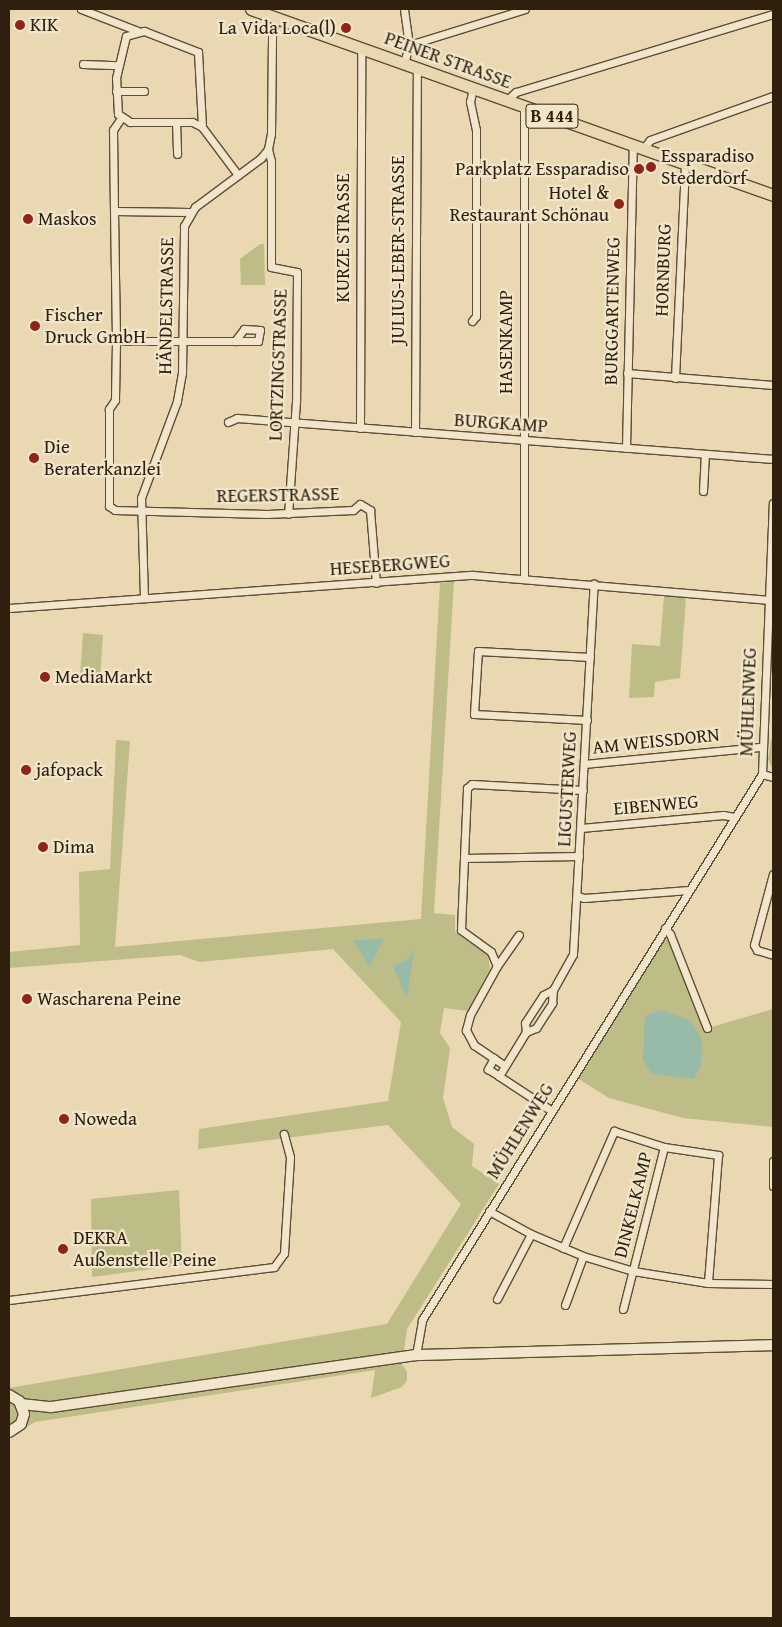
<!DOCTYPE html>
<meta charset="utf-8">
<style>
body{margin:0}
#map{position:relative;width:782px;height:1627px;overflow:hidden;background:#e9d8b1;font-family:"Gentium Book Plus",serif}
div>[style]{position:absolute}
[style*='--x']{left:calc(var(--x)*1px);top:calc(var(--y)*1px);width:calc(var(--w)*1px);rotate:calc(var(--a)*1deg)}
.green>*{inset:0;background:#bebc87}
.water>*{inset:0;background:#97baa9}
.roads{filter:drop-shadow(1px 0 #5d4e35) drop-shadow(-1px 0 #5d4e35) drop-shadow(0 1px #5d4e35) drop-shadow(0 -1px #5d4e35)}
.street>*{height:7px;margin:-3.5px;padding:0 3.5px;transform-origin:3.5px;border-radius:3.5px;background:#f1e6cc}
.secondary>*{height:10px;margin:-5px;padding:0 5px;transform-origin:5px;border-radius:5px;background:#f1e6cc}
.primary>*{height:11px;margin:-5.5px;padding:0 5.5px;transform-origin:5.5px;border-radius:5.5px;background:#e9d8b1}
.dots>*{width:14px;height:14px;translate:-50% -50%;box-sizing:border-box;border:2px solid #f1e6cc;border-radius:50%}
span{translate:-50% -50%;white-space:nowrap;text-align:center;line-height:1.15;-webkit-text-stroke:4.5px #f1e6cc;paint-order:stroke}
.shield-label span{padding:1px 4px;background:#f1e6cc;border:1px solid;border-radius:4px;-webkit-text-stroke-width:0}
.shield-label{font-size:18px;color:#2e200c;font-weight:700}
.poi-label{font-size:19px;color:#2e200c}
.left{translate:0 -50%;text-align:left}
.right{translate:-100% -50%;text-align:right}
.street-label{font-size:19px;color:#2e200c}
.frame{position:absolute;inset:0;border:10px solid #2e200c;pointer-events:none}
</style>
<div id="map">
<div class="green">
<i style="clip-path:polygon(260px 244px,264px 244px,265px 285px,241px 285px,240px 259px)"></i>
<i style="clip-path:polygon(454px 582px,434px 913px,455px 915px,455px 932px,488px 955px,490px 969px,468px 1011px,444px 1008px,440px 1033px,450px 1048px,443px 1098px,452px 1127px,474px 1144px,472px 1166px,499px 1184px,407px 1329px,402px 1365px,407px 1371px,407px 1381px,402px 1387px,371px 1398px,375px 1370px,35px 1422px,9px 1438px,9px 1388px,387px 1324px,461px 1204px,388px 1125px,198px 1149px,199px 1129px,388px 1101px,401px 1022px,333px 949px,199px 962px,180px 955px,9px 968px,9px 952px,80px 945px,79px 872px,110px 869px,116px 740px,130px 741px,115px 947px,421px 919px,440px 583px)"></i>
<i style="clip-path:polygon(664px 596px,686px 598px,680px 678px,655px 682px,654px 697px,629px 698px,632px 644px,660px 646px)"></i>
<i style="clip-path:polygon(83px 633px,103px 635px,100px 678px,80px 677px)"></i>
<i style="clip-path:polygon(771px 739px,773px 739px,773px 770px,768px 759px)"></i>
<i style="clip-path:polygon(664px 937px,671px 943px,705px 1029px,773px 1009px,773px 1127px,683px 1118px,609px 1098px,577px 1078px)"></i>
<i style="clip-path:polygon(179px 1190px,182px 1265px,92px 1277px,91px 1199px)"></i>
</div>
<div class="water">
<i style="clip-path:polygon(383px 939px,370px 967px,353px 940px)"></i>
<i style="clip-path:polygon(414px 948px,407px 998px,393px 967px,409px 958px)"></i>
<i style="clip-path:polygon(661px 1010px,691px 1021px,702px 1040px,701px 1065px,694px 1079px,652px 1074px,643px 1060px,645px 1016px)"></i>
</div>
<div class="roads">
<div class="street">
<i style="--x:81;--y:9;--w:61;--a:21.1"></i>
<i style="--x:409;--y:45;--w:121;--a:-17.2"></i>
<i style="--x:404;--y:63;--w:19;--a:-74"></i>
<i style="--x:409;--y:45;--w:36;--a:-98"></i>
<i style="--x:83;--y:64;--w:35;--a:2"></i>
<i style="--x:116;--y:91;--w:28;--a:0"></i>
<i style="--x:507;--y:100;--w:12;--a:-42"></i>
<i style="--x:516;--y:92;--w:269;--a:-16.9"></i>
<i style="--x:524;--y:106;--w:472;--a:90"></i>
<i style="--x:176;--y:122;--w:32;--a:88"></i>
<i style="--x:202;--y:127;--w:11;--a:-153"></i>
<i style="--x:192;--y:122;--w:62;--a:180"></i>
<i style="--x:130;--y:122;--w:14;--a:-146"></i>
<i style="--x:118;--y:114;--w:36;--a:-93"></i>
<i style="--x:116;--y:78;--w:43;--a:-76.6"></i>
<i style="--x:126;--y:36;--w:19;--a:-16"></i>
<i style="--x:144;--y:31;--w:58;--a:21.3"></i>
<i style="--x:198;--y:52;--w:75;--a:86.9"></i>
<i style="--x:202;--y:127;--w:60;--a:53.1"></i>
<i style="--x:268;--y:149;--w:12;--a:76"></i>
<i style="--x:271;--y:161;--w:106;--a:90"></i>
<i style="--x:271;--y:267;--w:26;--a:11"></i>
<i style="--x:297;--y:272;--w:129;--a:90.4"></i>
<i style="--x:296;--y:401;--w:113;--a:94"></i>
<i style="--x:643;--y:149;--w:11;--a:-52"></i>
<i style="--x:650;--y:140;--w:131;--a:-19.7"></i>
<i style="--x:114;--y:211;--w:81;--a:-90.7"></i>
<i style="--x:113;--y:130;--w:14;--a:-56"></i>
<i style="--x:190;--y:212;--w:76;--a:-179.2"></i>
<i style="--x:114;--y:211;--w:130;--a:89.1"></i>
<i style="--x:116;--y:341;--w:59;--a:91"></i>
<i style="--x:115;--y:400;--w:11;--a:124"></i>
<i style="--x:109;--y:409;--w:97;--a:90"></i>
<i style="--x:109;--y:506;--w:7;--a:34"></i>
<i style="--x:115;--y:510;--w:152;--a:1.5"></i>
<i style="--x:267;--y:514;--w:86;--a:-2.7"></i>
<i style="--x:353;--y:510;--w:9;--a:-41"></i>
<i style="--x:360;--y:504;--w:12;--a:31"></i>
<i style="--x:370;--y:510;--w:73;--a:85.3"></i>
<i style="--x:472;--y:321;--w:6;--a:-51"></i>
<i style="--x:476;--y:316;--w:186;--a:-90"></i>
<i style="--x:476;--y:130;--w:29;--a:-102"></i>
<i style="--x:470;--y:102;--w:14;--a:-78"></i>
<i style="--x:116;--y:341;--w:142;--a:0"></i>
<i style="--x:258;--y:341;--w:11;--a:-80"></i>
<i style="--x:260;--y:330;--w:16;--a:-176"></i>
<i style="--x:244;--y:329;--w:15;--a:127"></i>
<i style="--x:627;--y:373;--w:146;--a:4.7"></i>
<i style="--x:675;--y:378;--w:214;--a:-87.3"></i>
<i style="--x:228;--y:422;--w:10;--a:-24"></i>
<i style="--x:237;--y:418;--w:538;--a:4.37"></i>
<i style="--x:360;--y:428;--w:380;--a:-89.8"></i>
<i style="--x:415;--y:432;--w:364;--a:-89.7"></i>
<i style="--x:626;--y:448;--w:303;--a:-88.7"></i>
<i style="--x:703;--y:491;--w:36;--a:-87"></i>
<i style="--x:144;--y:598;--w:100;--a:-91.7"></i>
<i style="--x:141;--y:498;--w:103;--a:-69.6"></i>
<i style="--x:177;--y:401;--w:28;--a:-80"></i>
<i style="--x:182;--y:373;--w:147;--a:-89.2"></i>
<i style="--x:184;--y:226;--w:22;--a:-60"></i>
<i style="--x:195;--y:207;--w:82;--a:-36.6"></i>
<i style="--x:261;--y:158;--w:11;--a:-52"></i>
<i style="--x:268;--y:149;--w:15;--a:-79"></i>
<i style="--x:271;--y:134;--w:99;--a:-89.4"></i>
<i style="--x:272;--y:35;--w:17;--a:-77"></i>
<i style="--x:9;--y:608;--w:465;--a:-4.1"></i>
<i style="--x:473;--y:575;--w:301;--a:4.8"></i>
<i style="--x:587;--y:720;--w:113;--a:-177"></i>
<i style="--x:474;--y:714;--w:63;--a:-86.4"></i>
<i style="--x:478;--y:651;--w:112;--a:3.1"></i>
<i style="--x:584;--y:764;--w:179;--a:-5.5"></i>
<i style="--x:762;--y:774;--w:11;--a:15"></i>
<i style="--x:581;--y:828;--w:143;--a:-5.2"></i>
<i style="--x:723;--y:815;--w:11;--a:10"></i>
<i style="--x:579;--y:856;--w:115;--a:179"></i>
<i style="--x:464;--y:858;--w:70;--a:-87.5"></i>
<i style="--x:467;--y:788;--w:6;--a:-39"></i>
<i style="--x:472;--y:784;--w:111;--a:3.1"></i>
<i style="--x:464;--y:858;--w:72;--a:92.4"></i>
<i style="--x:461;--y:930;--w:37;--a:36"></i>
<i style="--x:491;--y:952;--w:15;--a:67"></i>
<i style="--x:497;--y:966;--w:56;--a:118.9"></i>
<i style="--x:470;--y:1015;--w:16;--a:105"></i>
<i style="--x:466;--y:1030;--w:17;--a:62"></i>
<i style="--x:474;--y:1045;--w:37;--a:34"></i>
<i style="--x:773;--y:874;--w:73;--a:105"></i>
<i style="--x:754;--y:945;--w:6;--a:59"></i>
<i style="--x:757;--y:950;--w:17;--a:17"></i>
<i style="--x:578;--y:896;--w:6;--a:18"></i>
<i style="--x:584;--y:898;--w:105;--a:-4.4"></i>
<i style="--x:665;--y:928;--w:8;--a:50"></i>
<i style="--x:670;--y:934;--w:101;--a:68.5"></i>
<i style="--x:497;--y:966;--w:38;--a:-55"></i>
<i style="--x:526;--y:1032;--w:9;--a:-96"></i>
<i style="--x:525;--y:1023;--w:33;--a:-57"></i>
<i style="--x:543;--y:995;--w:11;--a:-27"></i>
<i style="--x:494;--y:1058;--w:13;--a:119"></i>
<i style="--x:488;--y:1069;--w:13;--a:32"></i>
<i style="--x:552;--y:1111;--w:64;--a:-146.6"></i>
<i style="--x:499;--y:1076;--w:52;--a:-58.5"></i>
<i style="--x:526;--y:1032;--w:11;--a:-22"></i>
<i style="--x:536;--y:1028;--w:30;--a:-57"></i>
<i style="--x:552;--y:1003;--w:13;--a:-86"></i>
<i style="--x:553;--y:990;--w:41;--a:-60.9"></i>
<i style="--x:573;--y:954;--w:371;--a:-86.8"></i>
<i style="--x:773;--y:1161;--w:25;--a:90"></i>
<i style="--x:489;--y:1211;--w:48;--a:28.7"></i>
<i style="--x:531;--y:1234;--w:56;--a:22.9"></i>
<i style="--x:583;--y:1256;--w:52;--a:16.7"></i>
<i style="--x:633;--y:1271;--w:76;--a:9.1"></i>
<i style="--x:708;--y:1283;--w:65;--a:0.9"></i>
<i style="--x:563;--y:1248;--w:128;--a:-66.4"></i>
<i style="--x:614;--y:1131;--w:52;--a:17.7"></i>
<i style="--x:664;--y:1147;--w:55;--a:8.4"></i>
<i style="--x:718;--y:1155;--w:128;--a:94.5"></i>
<i style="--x:497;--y:1299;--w:73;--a:-62.4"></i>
<i style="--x:9;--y:1300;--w:267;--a:-7.1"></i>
<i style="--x:274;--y:1267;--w:17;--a:-54"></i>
<i style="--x:284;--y:1253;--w:96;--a:-86.4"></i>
<i style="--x:290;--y:1157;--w:24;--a:-105"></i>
<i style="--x:565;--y:1305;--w:52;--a:-69.8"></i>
<i style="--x:623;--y:1309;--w:167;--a:-75.8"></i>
<i style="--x:416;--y:1355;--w:36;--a:-80"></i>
<i style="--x:422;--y:1320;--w:643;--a:-58.09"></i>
<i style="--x:762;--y:774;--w:271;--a:-87.7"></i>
</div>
<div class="secondary">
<i style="--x:9;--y:1395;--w:12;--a:31"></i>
<i style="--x:19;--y:1401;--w:14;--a:69"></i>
<i style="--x:24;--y:1414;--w:10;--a:107"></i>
<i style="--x:21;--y:1424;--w:14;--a:146"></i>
<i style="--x:21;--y:1404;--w:30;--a:6"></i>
<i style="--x:51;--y:1407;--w:369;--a:-8.1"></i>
<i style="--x:416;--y:1355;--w:357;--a:-1.6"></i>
</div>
<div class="primary">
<i style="--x:251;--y:9;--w:554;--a:19.61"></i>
</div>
</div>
<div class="dots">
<i style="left:20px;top:25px;background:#8f2418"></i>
<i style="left:346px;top:28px;background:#8f2418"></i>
<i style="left:651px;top:167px;background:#8f2418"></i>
<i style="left:639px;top:169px;background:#8f2418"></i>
<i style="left:619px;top:204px;background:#8f2418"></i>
<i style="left:28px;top:219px;background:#8f2418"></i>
<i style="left:35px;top:326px;background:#8f2418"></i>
<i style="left:34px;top:458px;background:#8f2418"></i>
<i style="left:45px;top:677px;background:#8f2418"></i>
<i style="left:26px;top:770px;background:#8f2418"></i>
<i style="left:43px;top:847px;background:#8f2418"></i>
<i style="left:27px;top:999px;background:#8f2418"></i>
<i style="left:64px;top:1119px;background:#8f2418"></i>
<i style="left:63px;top:1249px;background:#8f2418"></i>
</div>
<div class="shield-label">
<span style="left:552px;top:116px">B 444</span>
</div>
<div class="poi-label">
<span class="left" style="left:30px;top:25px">KIK</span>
<span class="right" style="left:336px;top:28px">La Vida Loca(l)</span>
<span class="left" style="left:661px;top:167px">Essparadiso<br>Stederdorf</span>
<span class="right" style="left:629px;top:169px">Parkplatz Essparadiso</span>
<span class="right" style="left:609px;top:204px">Hotel &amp;<br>Restaurant Schönau</span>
<span class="left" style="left:38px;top:219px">Maskos</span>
<span class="left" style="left:45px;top:326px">Fischer<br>Druck GmbH</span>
<span class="left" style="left:44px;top:458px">Die<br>Beraterkanzlei</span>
<span class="left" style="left:55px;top:677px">MediaMarkt</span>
<span class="left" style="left:36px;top:770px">jafopack</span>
<span class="left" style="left:53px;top:847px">Dima</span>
<span class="left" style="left:37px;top:999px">Wascharena Peine</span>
<span class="left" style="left:74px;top:1119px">Noweda</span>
<span class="left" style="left:73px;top:1249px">DEKRA<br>Außenstelle Peine</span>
</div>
<div class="street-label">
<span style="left:448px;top:60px;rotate:20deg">PEINER STRASSE</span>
<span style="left:343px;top:238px;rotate:-90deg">KURZE STRASSE</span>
<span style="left:398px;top:250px;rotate:-90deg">JULIUS-LEBER-STRASSE</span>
<span style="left:663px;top:270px;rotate:-88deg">HORNBURG</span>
<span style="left:166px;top:306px;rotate:-89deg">HÄNDELSTRASSE</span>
<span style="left:612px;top:311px;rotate:-89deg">BURGGARTENWEG</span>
<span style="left:506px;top:342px;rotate:-90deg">HASENKAMP</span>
<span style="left:278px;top:365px;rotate:-88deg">LORTZINGSTRASSE</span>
<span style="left:501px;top:423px;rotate:4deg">BURGKAMP</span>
<span style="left:278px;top:495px;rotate:-1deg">REGERSTRASSE</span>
<span style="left:390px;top:565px;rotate:-4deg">HESEBERGWEG</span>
<span style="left:748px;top:702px;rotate:-88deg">MÜHLENWEG</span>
<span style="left:656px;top:741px;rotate:-6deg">AM WEISSDORN</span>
<span style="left:567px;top:789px;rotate:-87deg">LIGUSTERWEG</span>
<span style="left:656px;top:805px;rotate:-5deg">EIBENWEG</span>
<span style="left:520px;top:1131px;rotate:-58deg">MÜHLENWEG</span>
<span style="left:633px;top:1205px;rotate:-76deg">DINKELKAMP</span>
</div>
<div class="frame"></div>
</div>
